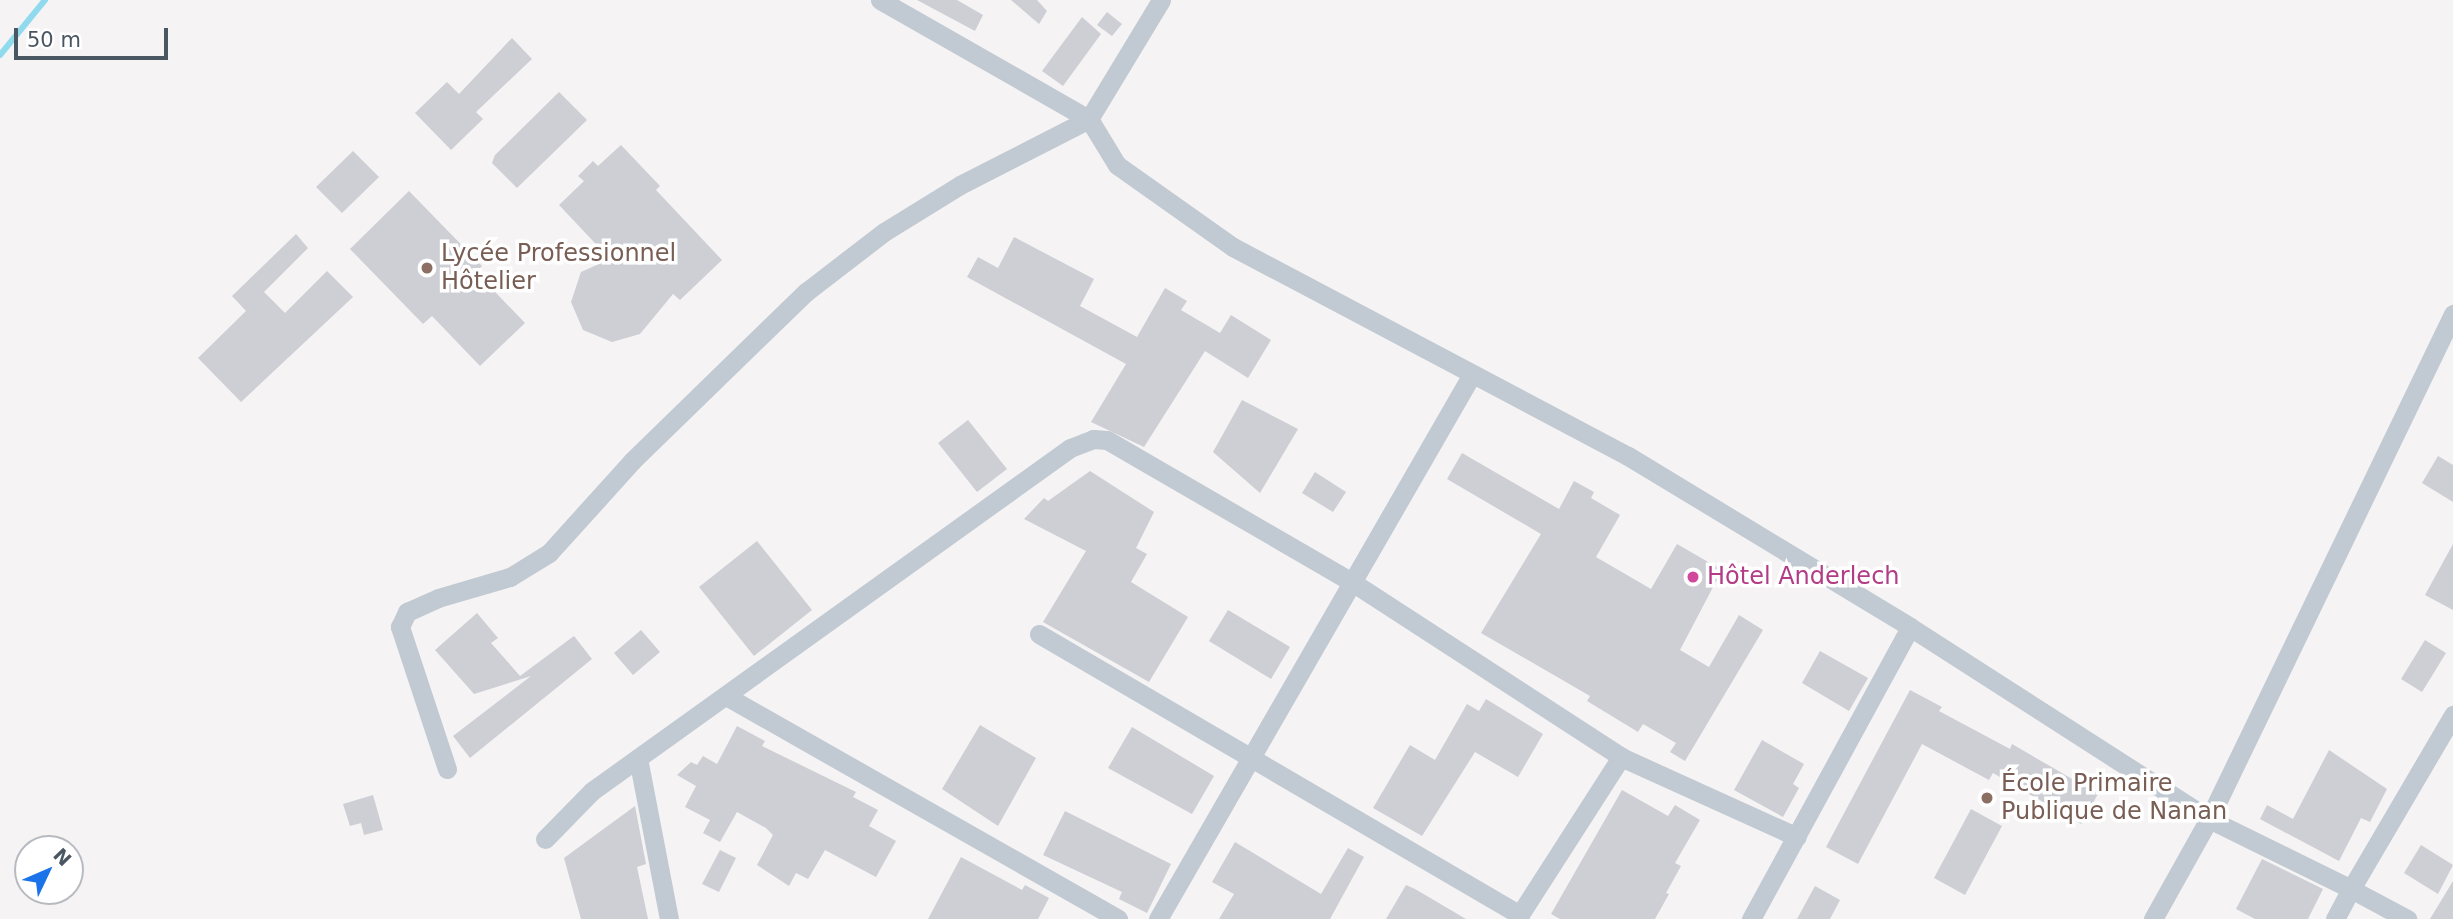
<!DOCTYPE html>
<meta charset="utf-8">
<style>
body{margin:0}
#map{position:relative;width:2453px;height:919px;overflow:hidden;background:#f5f3f3;font-family:"DejaVu Sans",sans-serif}
div>[style]{position:absolute}
[style*='--x']{left:calc(var(--x)*1px);top:calc(var(--y)*1px);width:calc(var(--w)*1px);rotate:calc(var(--a)*1deg)}
.stream>*{height:6px;margin:-3px;padding:0 3px;transform-origin:3px;border-radius:3px;background:#90daee}
.building>*{inset:0;background:#cdcfd5}
.street>*{height:19px;margin:-9.5px;padding:0 9.5px;transform-origin:9.5px;border-radius:9.5px;background:#c1cad2}
.dots>*{width:19px;height:19px;translate:-50% -50%;box-sizing:border-box;border:4px solid #fff;border-radius:50%}
span{translate:-50% -50%;white-space:nowrap;text-align:center;line-height:1.15;-webkit-text-stroke:7px #fff;paint-order:stroke}
.education-label{font-size:24px;color:#785e54}
.left{translate:0 -50%;text-align:left}
.hotel-label{font-size:24px;color:#b23c85}
.north{position:absolute;left:14px;top:835px;width:70px;height:70px;box-sizing:border-box;background:#fff;border:2px solid #b7bbc0;border-radius:50%;rotate:46deg;font-size:19px;font-weight:700;line-height:28px;text-align:center;color:#4a5661}
.north::after{content:'';display:block;margin:auto;width:24px;height:32px;background:#1a73e8;clip-path:polygon(50% 0,100% 100%,50% 72%,0 100%)}
.scale{position:absolute;left:14px;top:28px;width:154px;height:32px;box-sizing:border-box;border:4px solid #4a5661;border-top:0;padding-left:9px;font-size:21px;line-height:24px;white-space:nowrap;color:#4a5661;-webkit-text-stroke:5px #fff;paint-order:stroke}
</style>
<div id="map">
<div class="stream">
<i style="--x:0;--y:55;--w:71;--a:-50.7"></i>
</div>
<div class="building">
<i style="clip-path:polygon(917px 0,957px 0,983px 15px,975px 31px)"></i>
<i style="clip-path:polygon(1011px 0,1037px 0,1047px 11px,1039px 24px)"></i>
<i style="clip-path:polygon(1107px 12px,1122px 24px,1112px 36px,1097px 25px)"></i>
<i style="clip-path:polygon(1082px 17px,1101px 34px,1063px 86px,1042px 71px)"></i>
<i style="clip-path:polygon(512px 38px,532px 59px,476px 112px,483px 119px,451px 150px,415px 113px,447px 82px,459px 94px)"></i>
<i style="clip-path:polygon(559px 92px,587px 120px,517px 188px,492px 163px,495px 155px)"></i>
<i style="clip-path:polygon(621px 145px,660px 186px,656px 190px,722px 260px,680px 300px,673px 294px,640px 334px,612px 342px,583px 330px,571px 302px,581px 272px,610px 259px,559px 205px,584px 181px,578px 176px,593px 161px,598px 166px)"></i>
<i style="clip-path:polygon(353px 151px,379px 177px,342px 213px,316px 187px)"></i>
<i style="clip-path:polygon(409px 191px,482px 266px,476px 272px,525px 323px,480px 366px,432px 316px,423px 324px,350px 249px)"></i>
<i style="clip-path:polygon(296px 234px,308px 248px,264px 292px,285px 313px,327px 271px,353px 297px,241px 402px,198px 358px,246px 311px,232px 296px)"></i>
<i style="clip-path:polygon(1014px 237px,1094px 279px,1080px 306px,1137px 337px,1165px 288px,1187px 301px,1181px 310px,1220px 333px,1231px 315px,1271px 340px,1248px 378px,1205px 351px,1144px 447px,1091px 422px,1126px 364px,967px 277px,978px 257px,998px 268px)"></i>
<i style="clip-path:polygon(1242px 400px,1298px 429px,1260px 493px,1213px 452px)"></i>
<i style="clip-path:polygon(968px 420px,1007px 469px,977px 492px,938px 443px)"></i>
<i style="clip-path:polygon(1462px 453px,1559px 509px,1574px 481px,1594px 492px,1591px 498px,1620px 515px,1596px 557px,1651px 589px,1677px 544px,1722px 570px,1680px 650px,1709px 667px,1739px 615px,1763px 630px,1685px 761px,1670px 752px,1676px 743px,1643px 724px,1638px 732px,1587px 701px,1590px 696px,1481px 633px,1541px 534px,1447px 479px)"></i>
<i style="clip-path:polygon(2438px 456px,2453px 465px,2453px 502px,2422px 483px)"></i>
<i style="clip-path:polygon(1090px 471px,1154px 512px,1136px 548px,1147px 554px,1131px 582px,1188px 617px,1149px 682px,1043px 622px,1086px 551px,1024px 519px,1044px 498px,1048px 501px)"></i>
<i style="clip-path:polygon(1315px 472px,1346px 492px,1333px 512px,1302px 493px)"></i>
<i style="clip-path:polygon(757px 541px,812px 610px,754px 656px,699px 587px)"></i>
<i style="clip-path:polygon(2453px 544px,2453px 610px,2425px 595px)"></i>
<i style="clip-path:polygon(1228px 610px,1290px 647px,1271px 679px,1209px 641px)"></i>
<i style="clip-path:polygon(477px 613px,498px 638px,491px 643px,520px 676px,574px 636px,592px 659px,470px 758px,453px 736px,531px 676px,474px 694px,435px 650px)"></i>
<i style="clip-path:polygon(641px 630px,660px 652px,633px 675px,614px 653px)"></i>
<i style="clip-path:polygon(2425px 640px,2446px 653px,2422px 692px,2401px 679px)"></i>
<i style="clip-path:polygon(1820px 651px,1868px 678px,1849px 711px,1802px 683px)"></i>
<i style="clip-path:polygon(1910px 690px,1942px 707px,1939px 711px,2010px 749px,2012px 744px,2098px 794px,2081px 824px,1993px 773px,1989px 780px,1922px 744px,1858px 864px,1826px 847px)"></i>
<i style="clip-path:polygon(1486px 699px,1543px 734px,1518px 777px,1475px 752px,1422px 836px,1373px 808px,1410px 745px,1435px 760px,1467px 704px,1479px 711px)"></i>
<i style="clip-path:polygon(980px 725px,1036px 758px,998px 826px,942px 789px)"></i>
<i style="clip-path:polygon(737px 726px,765px 741px,762px 746px,856px 792px,853px 797px,878px 810px,869px 826px,896px 841px,876px 877px,825px 850px,808px 879px,796px 873px,789px 886px,757px 865px,773px 835px,766px 828px,737px 812px,720px 842px,703px 833px,710px 820px,685px 807px,696px 786px,677px 775px,691px 762px,697px 765px,703px 756px,717px 764px)"></i>
<i style="clip-path:polygon(1132px 727px,1214px 776px,1192px 814px,1108px 768px)"></i>
<i style="clip-path:polygon(1762px 740px,1804px 764px,1793px 784px,1799px 788px,1783px 817px,1734px 790px)"></i>
<i style="clip-path:polygon(2329px 750px,2387px 789px,2370px 822px,2361px 818px,2339px 861px,2260px 819px,2267px 805px,2293px 819px)"></i>
<i style="clip-path:polygon(1622px 790px,1668px 816px,1675px 805px,1700px 820px,1675px 863px,1681px 866px,1666px 893px,1669px 894px,1655px 919px,1560px 919px,1551px 914px)"></i>
<i style="clip-path:polygon(373px 795px,383px 830px,364px 835px,361px 823px,350px 826px,343px 804px)"></i>
<i style="clip-path:polygon(635px 806px,646px 864px,637px 867px,648px 919px,581px 919px,564px 858px)"></i>
<i style="clip-path:polygon(1971px 809px,2002px 826px,1965px 895px,1934px 878px)"></i>
<i style="clip-path:polygon(1065px 811px,1171px 864px,1147px 913px,1119px 899px,1122px 892px,1043px 855px)"></i>
<i style="clip-path:polygon(1235px 842px,1321px 894px,1348px 848px,1364px 857px,1330px 919px,1219px 919px,1234px 894px,1212px 882px)"></i>
<i style="clip-path:polygon(2421px 845px,2453px 865px,2438px 894px,2404px 873px)"></i>
<i style="clip-path:polygon(720px 850px,736px 858px,719px 892px,702px 884px)"></i>
<i style="clip-path:polygon(961px 857px,1022px 890px,1025px 885px,1049px 898px,1038px 919px,928px 919px)"></i>
<i style="clip-path:polygon(2262px 859px,2323px 889px,2308px 919px,2255px 919px,2236px 909px)"></i>
<i style="clip-path:polygon(2453px 881px,2453px 919px,2430px 919px)"></i>
<i style="clip-path:polygon(1406px 885px,1415px 889px,1466px 919px,1386px 919px)"></i>
<i style="clip-path:polygon(1815px 886px,1840px 900px,1830px 919px,1797px 919px)"></i>
</div>
<div class="street">
<i style="--x:880;--y:0;--w:241;--a:29.7"></i>
<i style="--x:1089;--y:119;--w:54;--a:58.7"></i>
<i style="--x:1117;--y:165;--w:142;--a:35.3"></i>
<i style="--x:1233;--y:247;--w:447;--a:27.9"></i>
<i style="--x:1628;--y:456;--w:330;--a:31.2"></i>
<i style="--x:1910;--y:627;--w:355;--a:32.7"></i>
<i style="--x:2209;--y:819;--w:158;--a:26.2"></i>
<i style="--x:2351;--y:889;--w:202;--a:-59.6"></i>
<i style="--x:1039;--y:634;--w:557;--a:30.29"></i>
<i style="--x:726;--y:696;--w:451;--a:29.6"></i>
<i style="--x:638;--y:758;--w:164;--a:79.1"></i>
<i style="--x:447;--y:769;--w:150;--a:-108.3"></i>
<i style="--x:400;--y:627;--w:17;--a:-65"></i>
<i style="--x:407;--y:612;--w:34;--a:-24"></i>
<i style="--x:438;--y:598;--w:75;--a:-16.3"></i>
<i style="--x:510;--y:577;--w:46;--a:-31.6"></i>
<i style="--x:549;--y:553;--w:124;--a:-47.9"></i>
<i style="--x:632;--y:461;--w:243;--a:-44.2"></i>
<i style="--x:806;--y:292;--w:98;--a:-37.6"></i>
<i style="--x:884;--y:232;--w:89;--a:-31.7"></i>
<i style="--x:960;--y:185;--w:145;--a:-27.1"></i>
<i style="--x:1089;--y:119;--w:139;--a:-58.8"></i>
<i style="--x:545;--y:839;--w:67;--a:-45.6"></i>
<i style="--x:592;--y:791;--w:588;--a:-35.66"></i>
<i style="--x:1070;--y:448;--w:25;--a:-21"></i>
<i style="--x:1093;--y:439;--w:14;--a:4"></i>
<i style="--x:1107;--y:440;--w:283;--a:30.1"></i>
<i style="--x:1352;--y:582;--w:321;--a:33"></i>
<i style="--x:1621;--y:757;--w:193;--a:24.4"></i>
<i style="--x:1158;--y:919;--w:627;--a:-60.04"></i>
<i style="--x:1517;--y:919;--w:193;--a:-57.3"></i>
<i style="--x:1751;--y:919;--w:332;--a:-61.4"></i>
<i style="--x:2153;--y:919;--w:115;--a:-60.8"></i>
<i style="--x:2209;--y:819;--w:561;--a:-64.21"></i>
<i style="--x:2335;--y:919;--w:34;--a:-62"></i>
<i style="--x:2351;--y:889;--w:64;--a:28.2"></i>
</div>
<div class="dots">
<i style="left:427px;top:268px;background:#8d6e63"></i>
<i style="left:1693px;top:577px;background:#d1479c"></i>
<i style="left:1987px;top:798px;background:#8d6e63"></i>
</div>
<div class="education-label">
<span class="left" style="left:441px;top:268px">Lycée Professionnel<br>Hôtelier</span>
<span class="left" style="left:2001px;top:798px">École Primaire<br>Publique de Nanan</span>
</div>
<div class="hotel-label">
<span class="left" style="left:1707px;top:577px">Hôtel Anderlech</span>
</div>
<div class="north">N</div>
<div class="scale">50 m</div>
</div>
